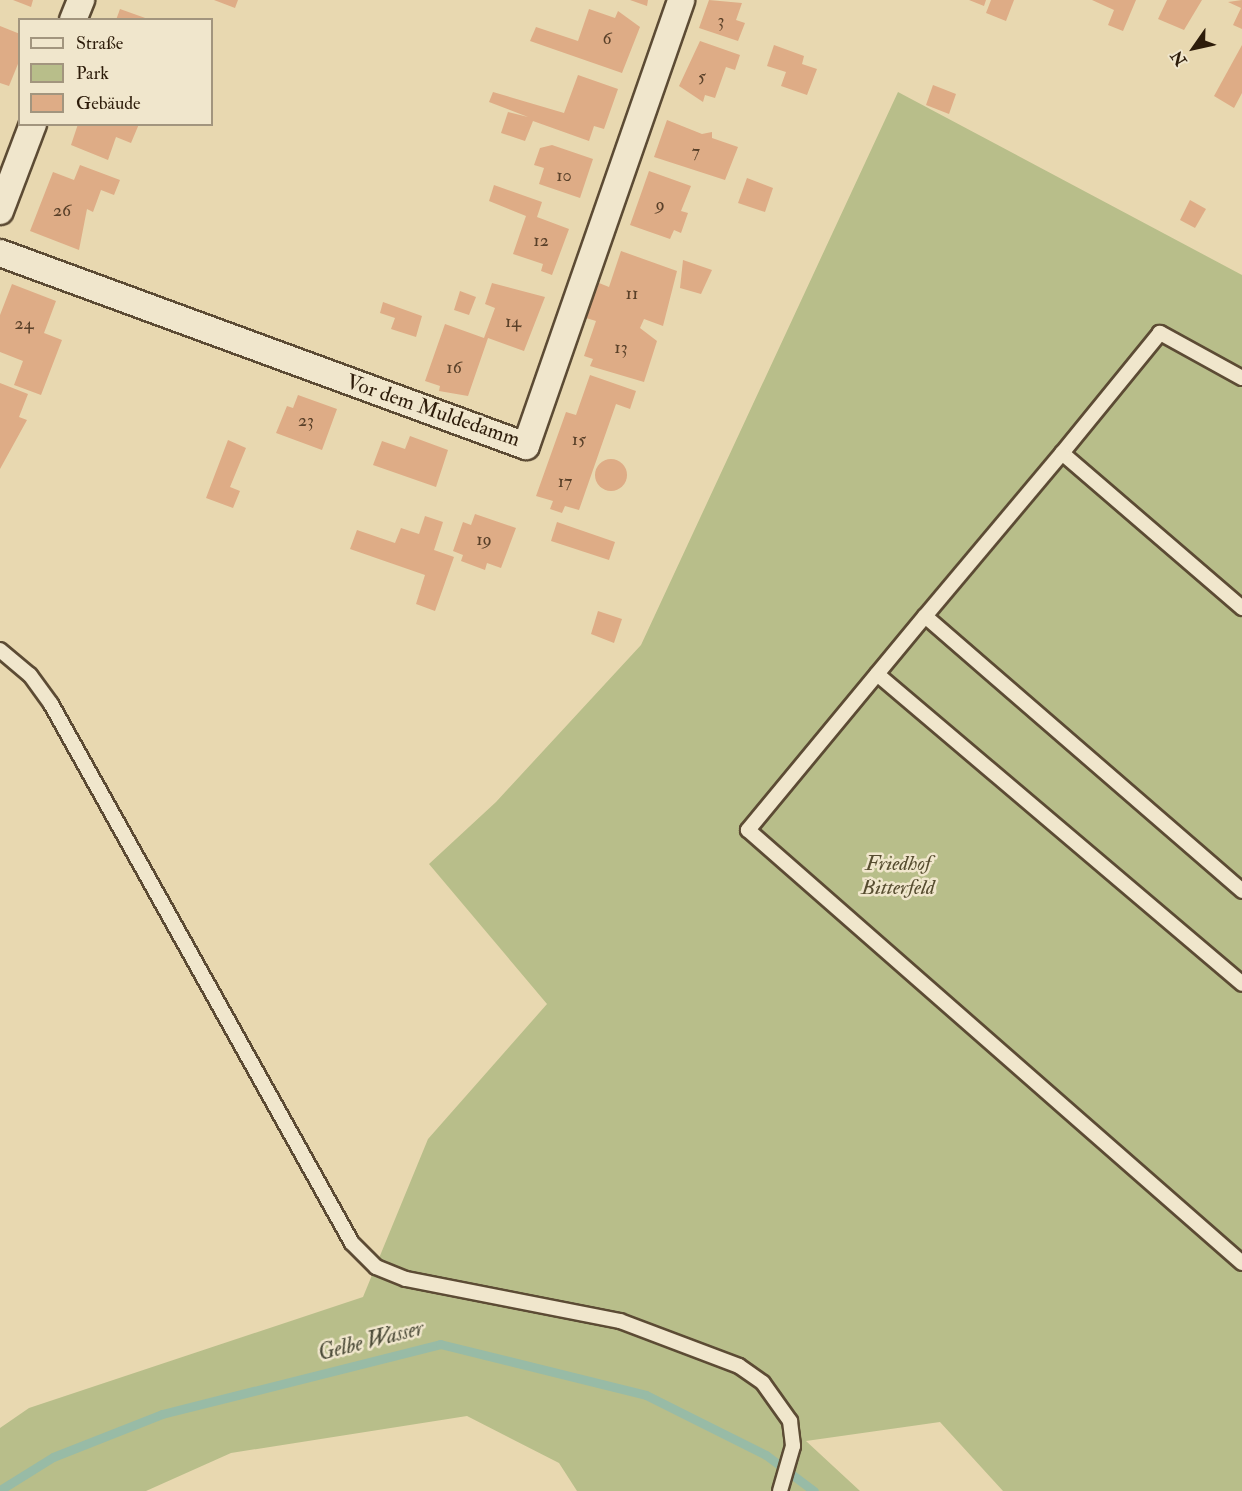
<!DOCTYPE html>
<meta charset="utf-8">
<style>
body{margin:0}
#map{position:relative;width:1242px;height:1491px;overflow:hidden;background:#e8d8b0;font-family:"IM FELL Double Pica",serif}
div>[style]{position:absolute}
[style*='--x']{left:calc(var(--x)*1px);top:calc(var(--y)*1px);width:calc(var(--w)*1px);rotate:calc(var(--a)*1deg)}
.green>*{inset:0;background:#b8be8a}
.stream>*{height:9px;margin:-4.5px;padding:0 4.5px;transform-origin:4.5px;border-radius:4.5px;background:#98bba6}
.building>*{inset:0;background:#deac86}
.round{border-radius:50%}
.roads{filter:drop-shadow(2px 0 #5c4b34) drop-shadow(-2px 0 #5c4b34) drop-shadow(0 2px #5c4b34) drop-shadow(0 -2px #5c4b34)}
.service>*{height:14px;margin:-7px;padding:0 7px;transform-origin:7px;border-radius:7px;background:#f0e6cc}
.minor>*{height:26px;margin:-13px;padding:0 13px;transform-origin:13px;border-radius:13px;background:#f0e6cc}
span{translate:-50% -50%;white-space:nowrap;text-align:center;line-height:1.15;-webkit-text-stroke:5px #f0e6cc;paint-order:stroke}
.number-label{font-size:18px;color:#594029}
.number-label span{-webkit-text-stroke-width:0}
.street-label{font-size:21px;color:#2d1c0a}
.park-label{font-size:21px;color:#574d30;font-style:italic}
.water-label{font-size:22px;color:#4d4c39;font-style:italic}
.legend{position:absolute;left:18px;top:18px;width:195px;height:108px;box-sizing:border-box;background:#f0e6cc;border:2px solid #a2957e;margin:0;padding:8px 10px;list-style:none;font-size:18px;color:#2d1c0a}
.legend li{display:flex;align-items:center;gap:12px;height:30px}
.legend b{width:30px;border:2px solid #a2957e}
.north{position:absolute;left:1164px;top:18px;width:60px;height:60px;-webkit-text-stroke:4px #f0e6cc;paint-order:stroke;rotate:236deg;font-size:16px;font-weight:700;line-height:24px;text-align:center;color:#2d1c0a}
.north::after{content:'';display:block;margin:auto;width:21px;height:27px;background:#2d1c0a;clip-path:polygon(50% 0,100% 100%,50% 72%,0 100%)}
</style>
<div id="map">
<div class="green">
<i style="clip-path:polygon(898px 92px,1242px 275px,1242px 1491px,1003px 1491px,940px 1422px,806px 1441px,860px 1491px,577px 1491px,559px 1463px,467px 1416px,231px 1453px,146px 1491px,0 1491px,0 1428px,29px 1408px,363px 1297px,428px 1139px,547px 1004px,429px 864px,496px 802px,641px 645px)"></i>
</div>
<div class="stream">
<i style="--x:0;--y:1490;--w:62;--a:-31.9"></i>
<i style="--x:53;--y:1457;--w:117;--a:-21.5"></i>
<i style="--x:162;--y:1414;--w:287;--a:-14.1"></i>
<i style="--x:440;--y:1344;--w:212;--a:13.9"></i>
<i style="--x:646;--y:1395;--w:134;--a:26.6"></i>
<i style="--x:766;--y:1455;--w:60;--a:36.9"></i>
</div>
<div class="building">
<i style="clip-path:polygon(13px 0,33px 0,31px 7px)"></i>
<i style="clip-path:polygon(214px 0,238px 0,235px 8px)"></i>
<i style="clip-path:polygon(630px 0,648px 0,647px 6px)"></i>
<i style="clip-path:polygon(709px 0,742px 3px,736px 20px,745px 23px,738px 41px,699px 28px)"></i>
<i style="clip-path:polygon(969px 0,986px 0,984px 6px)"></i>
<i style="clip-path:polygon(991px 0,1014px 0,1006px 21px,986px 13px)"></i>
<i style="clip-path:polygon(1092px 0,1136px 0,1123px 31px,1108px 25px,1114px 10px)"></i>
<i style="clip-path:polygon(1167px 0,1202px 0,1184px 30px,1158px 19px)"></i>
<i style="clip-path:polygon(1242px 0,1242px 29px,1233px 25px,1241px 8px,1228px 2px)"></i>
<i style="clip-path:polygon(120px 9px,148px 19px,148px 20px,116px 20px)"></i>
<i style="clip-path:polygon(589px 9px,615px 18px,618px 11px,640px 27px,622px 73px,530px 41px,536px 27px,578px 41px)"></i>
<i style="clip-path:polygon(0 26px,20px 34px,20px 59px,9px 86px,0 83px)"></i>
<i style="clip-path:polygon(700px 41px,740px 55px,735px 70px,726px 67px,715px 98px,705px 95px,703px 102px,679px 86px)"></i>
<i style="clip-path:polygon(774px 45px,804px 56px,802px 64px,817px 69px,807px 95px,781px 86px,786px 72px,767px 66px)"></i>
<i style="clip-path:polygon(1242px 45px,1242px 93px,1234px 108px,1214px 96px)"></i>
<i style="clip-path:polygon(578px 75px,618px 89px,604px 129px,594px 126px,589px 141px,533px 121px,525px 141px,501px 133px,508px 112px,528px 117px,489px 102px,493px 92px,564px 113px)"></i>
<i style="clip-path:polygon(933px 85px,956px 94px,949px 114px,926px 105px)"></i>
<i style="clip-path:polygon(667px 120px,702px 134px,712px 132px,712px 138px,738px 147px,725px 180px,654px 157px)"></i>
<i style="clip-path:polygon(78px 124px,139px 124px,131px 143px,116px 137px,108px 160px,71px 145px)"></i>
<i style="clip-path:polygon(552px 145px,593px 159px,580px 198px,539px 184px,544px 168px,534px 165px,540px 148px)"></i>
<i style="clip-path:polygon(80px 165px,120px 180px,114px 195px,101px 190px,93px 212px,87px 209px,79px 250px,30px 231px,53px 172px,74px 180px)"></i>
<i style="clip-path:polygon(649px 171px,691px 186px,681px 211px,688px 213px,681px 233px,674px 230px,670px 239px,630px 225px)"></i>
<i style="clip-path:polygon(747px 178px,773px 188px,765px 212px,738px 203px)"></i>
<i style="clip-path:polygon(494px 185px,542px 202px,537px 217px,569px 229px,552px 275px,541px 271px,543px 264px,513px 254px,526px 216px,489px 201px)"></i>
<i style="clip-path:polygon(1190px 200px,1206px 209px,1195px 228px,1180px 220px)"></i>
<i style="clip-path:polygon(621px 251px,677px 271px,663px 326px,644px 319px,640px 328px,657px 341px,644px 382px,590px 366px,593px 359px,584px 356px,596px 321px,586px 318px,599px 283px,609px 287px)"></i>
<i style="clip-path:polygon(683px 260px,712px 270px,701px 294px,680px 288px)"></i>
<i style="clip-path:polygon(492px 283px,545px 297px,524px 351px,488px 338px,468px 396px,439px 391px,440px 386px,425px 381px,445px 324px,484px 338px,495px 308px,485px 304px)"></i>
<i style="clip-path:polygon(12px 284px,56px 301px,44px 333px,62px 340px,41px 395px,14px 385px,23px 361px,0 352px,0 315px)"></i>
<i style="clip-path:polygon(460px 291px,476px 297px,469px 315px,454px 310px)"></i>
<i style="clip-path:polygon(383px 302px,422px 316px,416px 337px,391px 329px,395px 318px,380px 313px)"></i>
<i style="clip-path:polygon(590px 375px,636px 391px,630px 409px,616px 404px,579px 510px,565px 506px,562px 513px,550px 509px,553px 501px,536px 496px,566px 412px,576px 415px)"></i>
<i style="clip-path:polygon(0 383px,28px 394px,19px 417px,27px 420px,0 469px)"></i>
<i style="clip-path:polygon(298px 395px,337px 409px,322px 450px,276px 433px,287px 406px,293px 408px)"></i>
<i style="clip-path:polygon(410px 436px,448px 450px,436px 487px,373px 465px,382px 441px,405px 449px)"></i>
<i style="clip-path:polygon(228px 440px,246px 448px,230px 487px,240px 491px,233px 508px,206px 498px)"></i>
<i class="round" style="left:595px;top:459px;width:32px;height:32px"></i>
<i style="clip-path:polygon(475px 514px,516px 528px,501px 568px,487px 563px,485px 570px,461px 561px,463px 555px,453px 551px,463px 522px,471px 525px)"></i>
<i style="clip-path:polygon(425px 516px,443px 522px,434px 550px,454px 557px,435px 611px,416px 604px,425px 575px,350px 549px,357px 530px,395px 543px,401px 528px,419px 534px)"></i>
<i style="clip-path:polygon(557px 522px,615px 542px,609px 560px,551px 541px)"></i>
<i style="clip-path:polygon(598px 611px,622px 619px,614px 643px,591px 634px)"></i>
</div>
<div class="roads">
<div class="service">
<i style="--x:1242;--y:378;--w:94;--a:-151.2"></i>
<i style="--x:1160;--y:333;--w:155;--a:129.2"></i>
<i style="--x:1062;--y:453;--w:238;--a:40.7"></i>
<i style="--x:1062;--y:453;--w:213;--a:130"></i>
<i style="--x:925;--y:616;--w:420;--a:40.9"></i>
<i style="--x:925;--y:616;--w:278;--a:129.6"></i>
<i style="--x:748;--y:830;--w:657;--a:41.24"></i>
<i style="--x:0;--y:650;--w:39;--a:40"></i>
<i style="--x:30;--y:675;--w:36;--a:54"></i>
<i style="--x:51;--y:704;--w:617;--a:60.82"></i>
<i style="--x:352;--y:1243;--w:34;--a:45"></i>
<i style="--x:376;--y:1267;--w:32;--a:22"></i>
<i style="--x:406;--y:1279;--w:218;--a:11.1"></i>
<i style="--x:620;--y:1321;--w:127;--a:20.7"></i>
<i style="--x:739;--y:1366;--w:29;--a:35"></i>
<i style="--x:763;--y:1383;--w:47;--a:54.6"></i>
<i style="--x:790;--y:1421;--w:25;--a:83"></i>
<i style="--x:793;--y:1446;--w:47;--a:106.1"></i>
<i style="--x:877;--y:674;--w:479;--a:40.3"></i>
</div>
<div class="minor">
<i style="--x:73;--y:20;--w:22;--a:-68"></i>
<i style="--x:0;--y:211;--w:93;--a:-69.2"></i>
<i style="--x:0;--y:253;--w:560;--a:20.15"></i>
<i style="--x:526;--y:446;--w:472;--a:-70.8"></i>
</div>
</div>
<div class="number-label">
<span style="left:721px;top:21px">3</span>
<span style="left:607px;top:39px">6</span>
<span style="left:702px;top:77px">5</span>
<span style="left:696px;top:152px">7</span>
<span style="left:564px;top:176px">10</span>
<span style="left:660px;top:205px">9</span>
<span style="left:62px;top:211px">26</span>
<span style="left:541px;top:241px">12</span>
<span style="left:632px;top:294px">11</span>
<span style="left:513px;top:322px">14</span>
<span style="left:24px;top:324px">24</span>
<span style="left:621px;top:348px">13</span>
<span style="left:454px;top:368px">16</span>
<span style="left:306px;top:421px">23</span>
<span style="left:579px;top:440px">15</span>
<span style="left:565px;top:482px">17</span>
<span style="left:484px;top:540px">19</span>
</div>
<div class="street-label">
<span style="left:433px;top:411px;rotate:19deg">Vor dem Muldedamm</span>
</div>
<div class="park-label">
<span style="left:898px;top:876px">Friedhof<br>Bitterfeld</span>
</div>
<div class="water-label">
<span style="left:371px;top:1341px;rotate:-14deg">Gelbe Wasser</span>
</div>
<ul class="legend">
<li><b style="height:8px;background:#f0e6cc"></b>Straße</li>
<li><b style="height:16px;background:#b8be8a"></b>Park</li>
<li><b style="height:16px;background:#deac86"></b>Gebäude</li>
</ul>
<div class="north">N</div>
</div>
